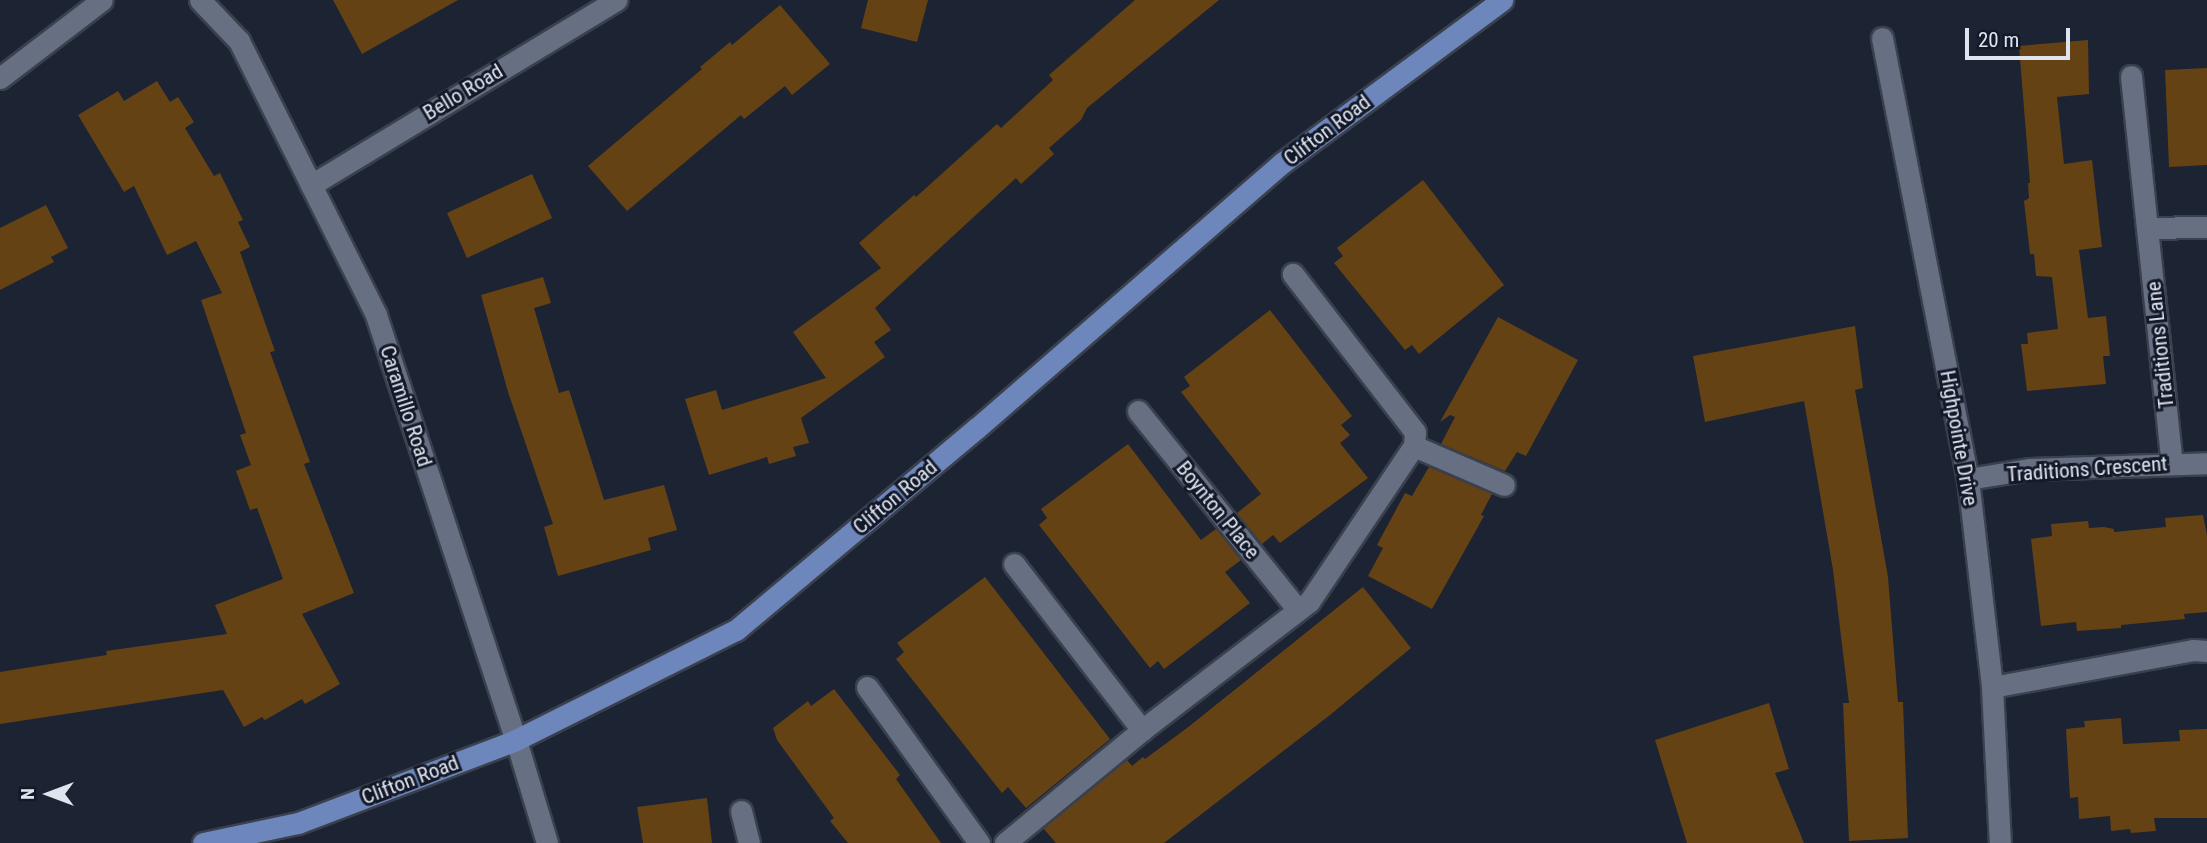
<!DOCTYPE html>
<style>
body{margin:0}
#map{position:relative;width:2207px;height:843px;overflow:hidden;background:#1c2332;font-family:"Roboto Condensed",sans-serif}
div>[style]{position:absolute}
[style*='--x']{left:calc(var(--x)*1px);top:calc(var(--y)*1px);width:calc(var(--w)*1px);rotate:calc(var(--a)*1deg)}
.building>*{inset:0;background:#654214}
.roads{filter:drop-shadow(2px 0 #3a404d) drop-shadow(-2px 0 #3a404d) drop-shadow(0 2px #3a404d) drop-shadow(0 -2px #3a404d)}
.minor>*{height:21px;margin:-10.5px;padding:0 10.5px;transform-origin:10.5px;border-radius:10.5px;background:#677083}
.major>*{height:21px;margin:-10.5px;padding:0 10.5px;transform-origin:10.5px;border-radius:10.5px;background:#6d86bb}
span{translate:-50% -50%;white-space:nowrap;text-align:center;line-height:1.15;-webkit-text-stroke:6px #131928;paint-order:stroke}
.street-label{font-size:21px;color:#dfe5ef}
.north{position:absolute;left:14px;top:759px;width:70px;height:70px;-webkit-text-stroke:5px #131928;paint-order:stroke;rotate:270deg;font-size:19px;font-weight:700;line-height:28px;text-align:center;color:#dfe5ef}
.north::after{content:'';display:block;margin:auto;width:24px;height:32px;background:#dfe5ef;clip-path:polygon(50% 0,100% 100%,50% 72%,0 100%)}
.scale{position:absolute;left:1965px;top:28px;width:105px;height:32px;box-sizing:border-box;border:4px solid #dfe5ef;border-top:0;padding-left:9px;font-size:21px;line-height:24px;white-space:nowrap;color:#dfe5ef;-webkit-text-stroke:5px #131928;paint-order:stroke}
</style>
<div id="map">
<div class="building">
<i style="clip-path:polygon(333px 0,458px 0,362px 54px)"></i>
<i style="clip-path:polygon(868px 0,928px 0,917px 42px,861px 28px)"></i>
<i style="clip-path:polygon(1135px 0,1219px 0,1087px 108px,1081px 120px,1049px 148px,1054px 154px,1021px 184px,1016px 178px,875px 308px,891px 330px,874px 342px,885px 357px,801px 418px,809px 443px,793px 447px,796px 456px,769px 464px,767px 457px,709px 475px,685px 399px,716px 390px,722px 410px,826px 378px,793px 332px,881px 268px,859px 243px,914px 195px,916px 197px,997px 124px,1001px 128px,1053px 80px,1049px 75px)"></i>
<i style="clip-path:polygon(780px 5px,830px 64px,792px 95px,785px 86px,744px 119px,741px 115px,627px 211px,588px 166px,702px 69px,700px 67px,730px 42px,732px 45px)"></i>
<i style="clip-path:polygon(2088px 40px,2089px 94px,2057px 97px,2064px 164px,2092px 160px,2102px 247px,2079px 250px,2088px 318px,2106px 316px,2110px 356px,2103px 356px,2106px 384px,2027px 391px,2021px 344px,2028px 344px,2027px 333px,2058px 329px,2052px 277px,2036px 276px,2034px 254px,2030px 254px,2024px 201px,2029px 198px,2028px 183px,2030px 183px,2019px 46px)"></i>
<i style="clip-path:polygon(2207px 68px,2207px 165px,2169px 167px,2165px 70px)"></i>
<i style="clip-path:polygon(157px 81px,170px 102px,178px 97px,194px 122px,185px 128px,214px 176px,220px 173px,243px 220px,238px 222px,250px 247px,240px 252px,275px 351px,270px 352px,310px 462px,304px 464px,354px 593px,302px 614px,340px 684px,305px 704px,302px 699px,265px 720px,262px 717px,244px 727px,223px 690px,0 724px,0 672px,107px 655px,106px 651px,227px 634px,215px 605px,283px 579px,257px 508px,250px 510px,236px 471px,251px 465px,240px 435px,246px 433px,201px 300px,222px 293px,196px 241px,167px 255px,134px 186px,124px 192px,78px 115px,118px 91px,124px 101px)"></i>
<i style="clip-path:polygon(532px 174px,552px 218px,467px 258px,447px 213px)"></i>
<i style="clip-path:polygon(1423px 180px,1504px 285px,1419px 354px,1412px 345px,1405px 350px,1334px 263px,1343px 256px,1337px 248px)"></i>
<i style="clip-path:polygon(46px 205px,68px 248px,51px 257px,54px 262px,0 290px,0 228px)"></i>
<i style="clip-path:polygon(543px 277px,551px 303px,534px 308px,559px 393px,569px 390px,604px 500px,664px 485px,677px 530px,648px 538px,651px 550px,558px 576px,544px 527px,553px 524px,508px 392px,481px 295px)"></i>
<i style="clip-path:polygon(1270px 310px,1352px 416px,1341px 425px,1350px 435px,1340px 443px,1368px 478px,1280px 543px,1273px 535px,1262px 544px,1237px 513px,1261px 494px,1181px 392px,1190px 386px,1184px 377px)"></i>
<i style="clip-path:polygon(1498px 317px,1578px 360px,1526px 456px,1517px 452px,1505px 471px,1441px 444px,1455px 417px,1450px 415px,1440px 422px)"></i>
<i style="clip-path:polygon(1855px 326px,1863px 388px,1855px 390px,1888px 577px,1898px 702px,1903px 702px,1908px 838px,1849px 841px,1843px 703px,1849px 703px,1833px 570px,1804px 401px,1705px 422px,1693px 356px)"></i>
<i style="clip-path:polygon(1128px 444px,1201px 540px,1216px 529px,1241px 560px,1225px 572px,1250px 603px,1164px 669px,1158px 661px,1150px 668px,1039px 525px,1047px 518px,1041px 509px)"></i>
<i style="clip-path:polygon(1429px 467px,1492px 494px,1481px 515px,1484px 516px,1432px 609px,1368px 576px,1383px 548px,1377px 545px,1405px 493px,1412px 496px)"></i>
<i style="clip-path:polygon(2203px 515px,2207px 535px,2207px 612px,2184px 614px,2185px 619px,2121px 625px,2121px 628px,2077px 631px,2076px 622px,2041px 626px,2031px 539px,2052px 536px,2051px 524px,2088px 521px,2089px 528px,2104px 527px,2114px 529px,2114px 532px,2166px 527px,2165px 518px)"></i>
<i style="clip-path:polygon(985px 577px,1110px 739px,1026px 808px,1008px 787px,1002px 793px,896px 659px,904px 652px,897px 643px)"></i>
<i style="clip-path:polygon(1363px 587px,1411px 648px,1330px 715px,1164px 843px,1056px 843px,1043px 828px,1127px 760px,1132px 766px,1143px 757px,1145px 759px,1187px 728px)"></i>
<i style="clip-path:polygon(834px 689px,900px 775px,896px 779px,941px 843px,848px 843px,830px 821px,834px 818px,777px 740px,773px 728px,808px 701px,811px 706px)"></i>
<i style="clip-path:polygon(1769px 703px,1789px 769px,1775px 773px,1804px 843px,1687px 843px,1655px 740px)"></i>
<i style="clip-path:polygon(2121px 718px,2123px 744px,2180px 741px,2179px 730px,2207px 729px,2207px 818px,2154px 818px,2156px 831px,2131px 833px,2130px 829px,2111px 831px,2110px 816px,2079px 819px,2078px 797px,2070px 798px,2066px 729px,2085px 727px,2084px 721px)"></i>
<i style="clip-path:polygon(707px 798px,712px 843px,643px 843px,637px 807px)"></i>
</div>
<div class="roads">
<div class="minor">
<i style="--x:200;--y:0;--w:57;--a:46.4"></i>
<i style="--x:239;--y:41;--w:306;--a:63.4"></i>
<i style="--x:376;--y:315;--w:447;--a:71.8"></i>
<i style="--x:516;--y:740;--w:108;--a:73.2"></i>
<i style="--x:1882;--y:38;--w:449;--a:79"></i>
<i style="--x:1968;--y:479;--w:209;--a:83.4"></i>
<i style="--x:1992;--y:687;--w:156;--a:87.1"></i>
<i style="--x:2131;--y:76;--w:389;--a:84"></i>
<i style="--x:0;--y:78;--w:128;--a:-37.4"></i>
<i style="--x:311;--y:185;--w:357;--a:-31.2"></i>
<i style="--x:2147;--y:228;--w:60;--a:-1"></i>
<i style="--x:1138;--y:411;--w:255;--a:51.2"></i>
<i style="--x:1414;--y:446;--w:98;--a:23.4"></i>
<i style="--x:1968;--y:479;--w:63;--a:-9.2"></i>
<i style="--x:2030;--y:469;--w:177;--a:-1.9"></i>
<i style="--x:1014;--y:564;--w:210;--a:52.4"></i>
<i style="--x:867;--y:687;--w:192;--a:54.3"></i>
<i style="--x:1992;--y:687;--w:204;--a:-10.4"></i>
<i style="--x:2193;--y:650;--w:14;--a:4"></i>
<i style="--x:741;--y:811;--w:33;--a:76"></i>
<i style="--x:1005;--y:843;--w:178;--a:-39.5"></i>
<i style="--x:1142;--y:730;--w:210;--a:-37.5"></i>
<i style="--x:1309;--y:602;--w:188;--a:-56.1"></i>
<i style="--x:1414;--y:446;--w:14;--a:-86"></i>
<i style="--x:1415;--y:432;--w:200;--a:-127.7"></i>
</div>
<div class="major">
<i style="--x:203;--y:843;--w:97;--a:-11.9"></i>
<i style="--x:298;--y:823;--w:233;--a:-20.8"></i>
<i style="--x:516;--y:740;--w:246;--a:-26.6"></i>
<i style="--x:736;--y:630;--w:314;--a:-40"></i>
<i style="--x:977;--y:428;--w:404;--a:-41"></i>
<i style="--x:1282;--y:163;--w:274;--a:-36.5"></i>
</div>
</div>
<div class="street-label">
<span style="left:463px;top:92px;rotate:-31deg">Bello Road</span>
<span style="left:1327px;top:130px;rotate:-37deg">Clifton Road</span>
<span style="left:2160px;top:345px;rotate:-96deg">Traditions Lane</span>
<span style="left:406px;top:406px;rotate:72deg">Caramillo Road</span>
<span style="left:1959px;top:438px;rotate:80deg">Highpointe Drive</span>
<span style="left:2087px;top:469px;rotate:-4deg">Traditions Crescent</span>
<span style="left:895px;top:497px;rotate:-40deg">Clifton Road</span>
<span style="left:1218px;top:510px;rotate:51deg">Boynton Place</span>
<span style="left:410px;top:780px;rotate:-21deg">Clifton Road</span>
</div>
<div class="north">N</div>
<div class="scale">20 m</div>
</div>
